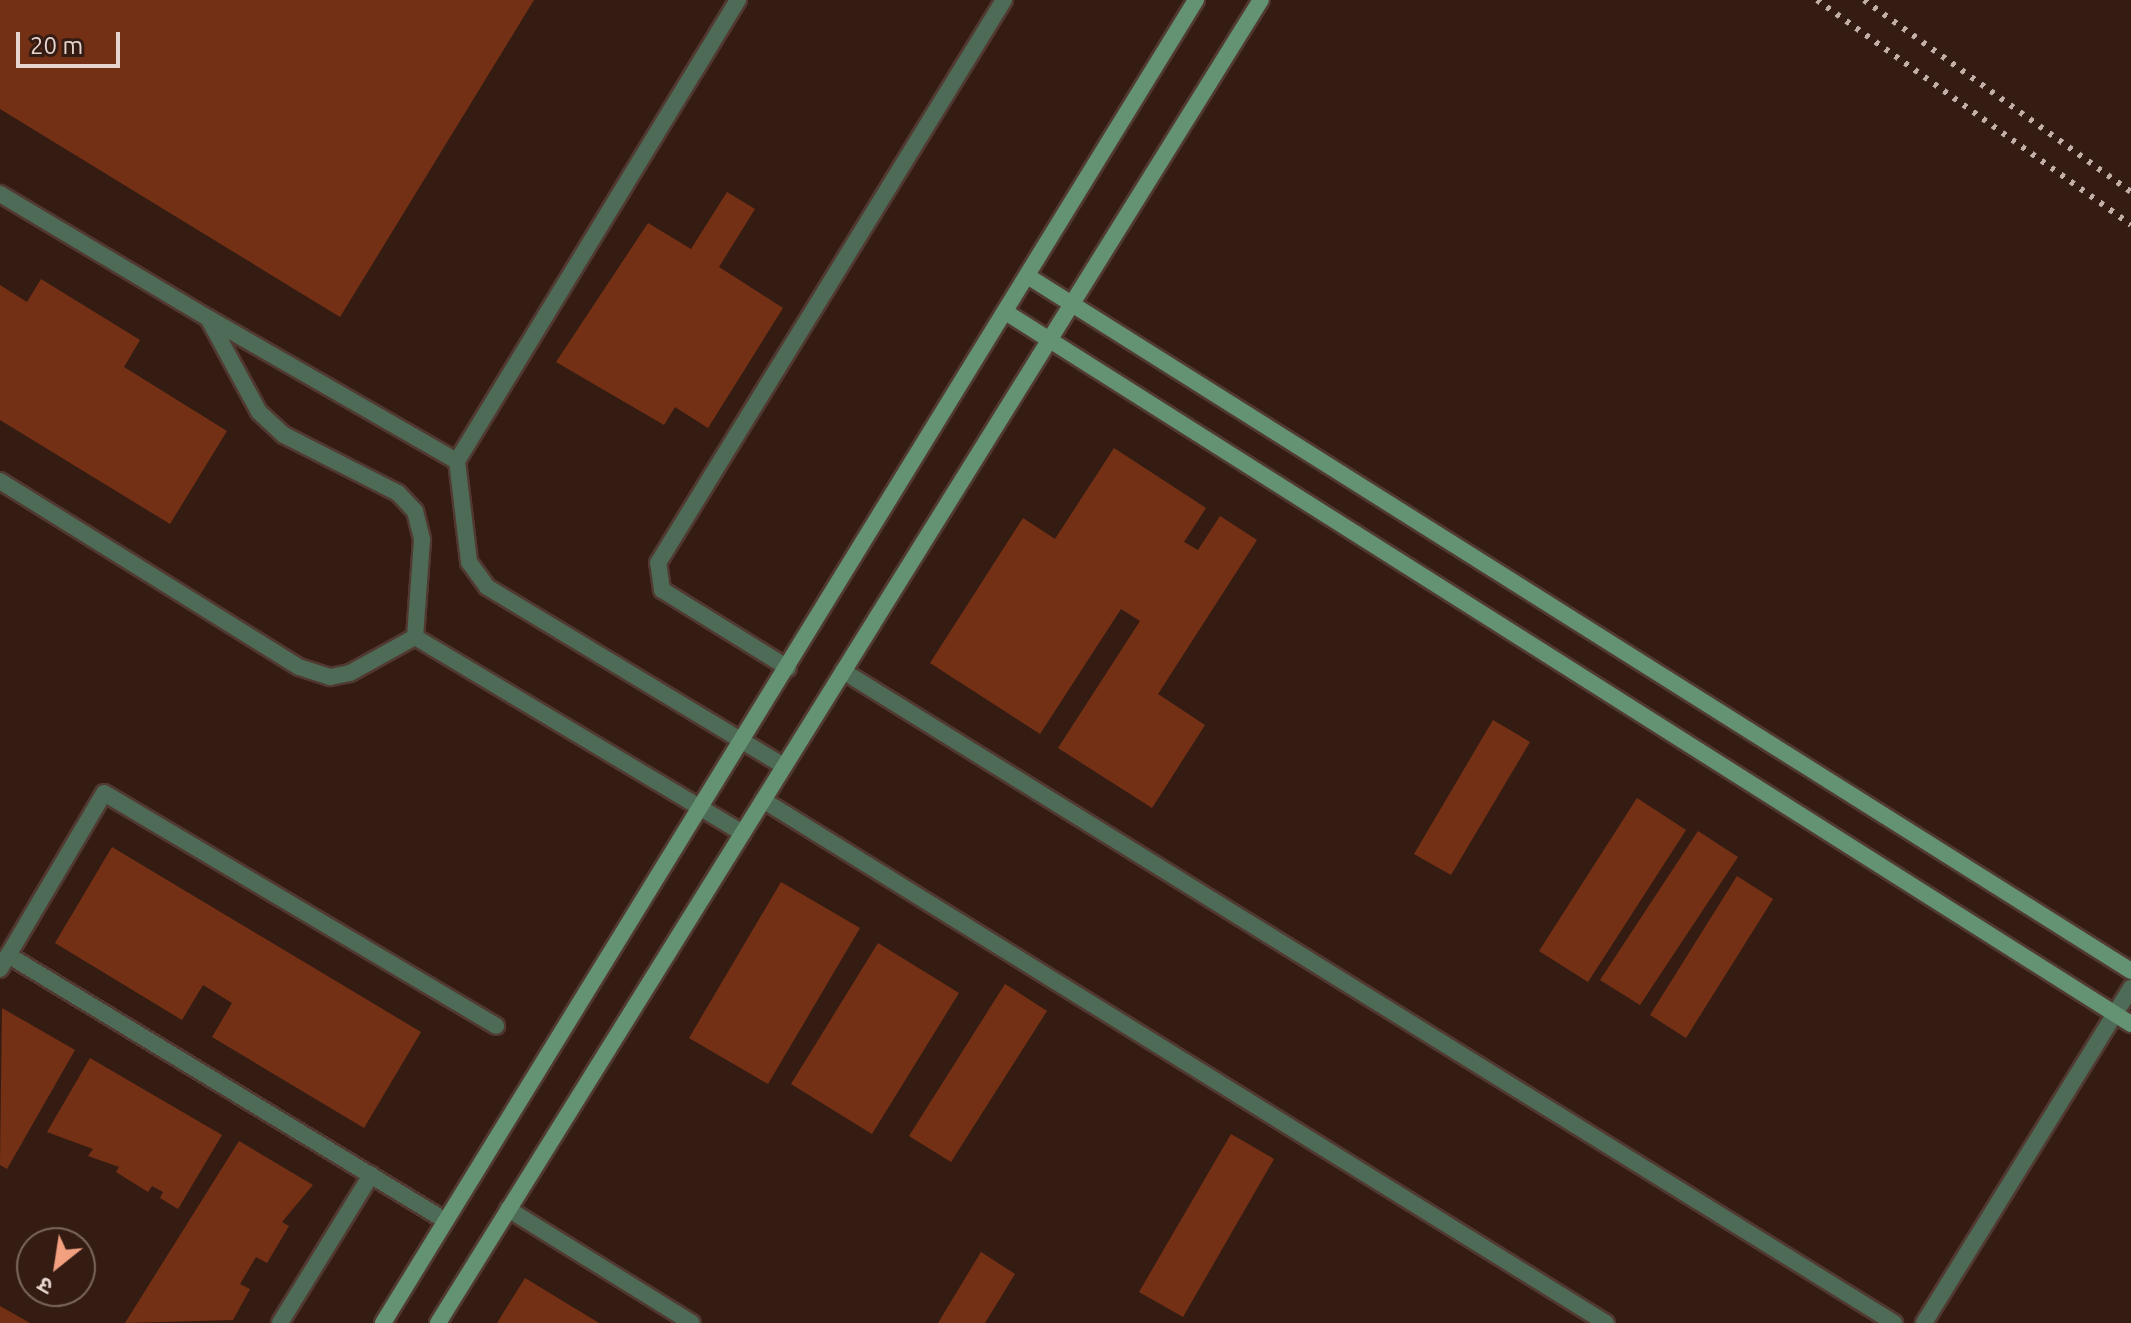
<!DOCTYPE html>
<meta charset="utf-8">
<style>
body{margin:0}
#map{position:relative;width:2131px;height:1323px;overflow:hidden;background:#351c13;font-family:Ubuntu,"Noto Sans Devanagari",sans-serif}
div>[style]{position:absolute}
[style*='--x']{left:calc(var(--x)*1px);top:calc(var(--y)*1px);width:calc(var(--w)*1px);rotate:calc(var(--a)*1deg)}
.building>*{inset:0;background:#743015}
.roads{filter:drop-shadow(2px 0 #513931) drop-shadow(-2px 0 #513931) drop-shadow(0 2px #513931) drop-shadow(0 -2px #513931)}
.lane>*{height:16px;margin:-8px;padding:0 8px;transform-origin:8px;border-radius:8px;background:#4d6b57}
.secondary>*{height:16px;margin:-8px;padding:0 8px;transform-origin:8px;border-radius:8px;background:#639373}
.rail>*{height:6px;margin-top:-3px;transform-origin:0;background:repeating-linear-gradient(90deg,#c2afa8 0 4px,transparent 0 12px)}
span{translate:-50% -50%;white-space:nowrap;text-align:center;line-height:1.15;-webkit-text-stroke:6px #351c13;paint-order:stroke}
.north{position:absolute;left:16px;top:1227px;width:80px;height:80px;box-sizing:border-box;background:#351c13;border:2px solid #7c665e;border-radius:50%;rotate:210deg;font-size:22px;font-weight:700;line-height:32px;text-align:center;color:#e6d4ce}
.north::after{content:'';display:block;margin:auto;width:28px;height:36px;background:#f2a080;clip-path:polygon(50% 0,100% 100%,50% 72%,0 100%)}
.scale{position:absolute;left:16px;top:32px;width:104px;height:36px;box-sizing:border-box;border:4px solid #e6d4ce;border-top:0;padding-left:10px;font-size:24px;line-height:28px;white-space:nowrap;color:#e6d4ce;-webkit-text-stroke:6px #351c13;paint-order:stroke}
</style>
<div id="map">
<div class="building">
<i style="clip-path:polygon(0 0,534px 0,340px 317px,0 109px)"></i>
<i style="clip-path:polygon(727px 192px,755px 209px,719px 267px,783px 308px,708px 428px,675px 407px,664px 425px,556px 362px,648px 223px,691px 249px)"></i>
<i style="clip-path:polygon(41px 279px,140px 340px,124px 367px,227px 431px,170px 524px,0 420px,0 285px,27px 302px)"></i>
<i style="clip-path:polygon(1114px 448px,1206px 508px,1184px 542px,1198px 550px,1220px 516px,1257px 540px,1158px 694px,1205px 725px,1152px 808px,1058px 748px,1140px 621px,1121px 609px,1040px 734px,930px 663px,1023px 518px,1055px 539px)"></i>
<i style="clip-path:polygon(1493px 720px,1530px 742px,1451px 875px,1414px 854px)"></i>
<i style="clip-path:polygon(1637px 798px,1686px 830px,1588px 982px,1539px 951px)"></i>
<i style="clip-path:polygon(1698px 831px,1738px 857px,1640px 1005px,1600px 980px)"></i>
<i style="clip-path:polygon(112px 847px,421px 1032px,364px 1128px,212px 1037px,232px 1003px,203px 985px,182px 1020px,55px 943px)"></i>
<i style="clip-path:polygon(1737px 876px,1773px 899px,1686px 1038px,1650px 1015px)"></i>
<i style="clip-path:polygon(781px 882px,860px 928px,768px 1084px,689px 1038px)"></i>
<i style="clip-path:polygon(878px 943px,959px 993px,872px 1134px,791px 1084px)"></i>
<i style="clip-path:polygon(1005px 984px,1047px 1011px,951px 1162px,909px 1136px)"></i>
<i style="clip-path:polygon(2px 1008px,75px 1050px,7px 1169px,0 1165px)"></i>
<i style="clip-path:polygon(90px 1058px,222px 1135px,178px 1209px,160px 1198px,163px 1192px,152px 1186px,148px 1192px,116px 1172px,119px 1167px,88px 1156px,93px 1149px,47px 1132px)"></i>
<i style="clip-path:polygon(1231px 1134px,1274px 1159px,1183px 1317px,1139px 1292px)"></i>
<i style="clip-path:polygon(239px 1141px,313px 1185px,282px 1222px,289px 1226px,267px 1263px,256px 1257px,240px 1284px,250px 1289px,233px 1320px,125px 1323px)"></i>
<i style="clip-path:polygon(981px 1252px,1015px 1274px,985px 1323px,938px 1323px)"></i>
<i style="clip-path:polygon(525px 1278px,599px 1323px,497px 1323px)"></i>
<i style="clip-path:polygon(0 1306px,30px 1323px,0 1323px)"></i>
</div>
<div class="roads">
<div class="lane">
<i style="--x:0;--y:194;--w:242;--a:30.8"></i>
<i style="--x:208;--y:318;--w:107;--a:61.5"></i>
<i style="--x:259;--y:412;--w:34;--a:43"></i>
<i style="--x:284;--y:435;--w:128;--a:27"></i>
<i style="--x:398;--y:493;--w:25;--a:47"></i>
<i style="--x:415;--y:511;--w:30;--a:76"></i>
<i style="--x:422;--y:540;--w:97;--a:94.1"></i>
<i style="--x:415;--y:637;--w:382;--a:30.9"></i>
<i style="--x:208;--y:318;--w:287;--a:29.9"></i>
<i style="--x:457;--y:461;--w:102;--a:83.2"></i>
<i style="--x:469;--y:562;--w:31;--a:54"></i>
<i style="--x:487;--y:587;--w:347;--a:31.1"></i>
<i style="--x:457;--y:461;--w:540;--a:-58.64"></i>
<i style="--x:0;--y:481;--w:352;--a:31.9"></i>
<i style="--x:299;--y:667;--w:33;--a:18"></i>
<i style="--x:330;--y:677;--w:20;--a:-11"></i>
<i style="--x:350;--y:673;--w:74;--a:-29"></i>
<i style="--x:788;--y:668;--w:148;--a:-148.2"></i>
<i style="--x:662;--y:590;--w:27;--a:-98"></i>
<i style="--x:658;--y:563;--w:661;--a:-58.43"></i>
<i style="--x:843;--y:671;--w:1237;--a:31.81"></i>
<i style="--x:763;--y:800;--w:992;--a:31.82"></i>
<i style="--x:8;--y:955;--w:512;--a:31.27"></i>
<i style="--x:0;--y:969;--w:204;--a:-59.4"></i>
<i style="--x:104;--y:793;--w:456;--a:30.7"></i>
<i style="--x:508;--y:1209;--w:216;--a:31.8"></i>
<i style="--x:280;--y:1323;--w:174;--a:-58.4"></i>
<i style="--x:1924;--y:1323;--w:394;--a:-58.3"></i>
</div>
<div class="secondary">
<i style="--x:1029;--y:277;--w:1302;--a:32.2"></i>
<i style="--x:1007;--y:313;--w:1330;--a:32.32"></i>
<i style="--x:383;--y:1323;--w:1553;--a:-58.43"></i>
<i style="--x:438;--y:1323;--w:1558;--a:-58.12"></i>
</div>
</div>
<div class="rail">
<i style="--x:1817;--y:0;--w:386;--a:35.6"></i>
<i style="--x:1864;--y:0;--w:329;--a:35.7"></i>
</div>
<div class="north">उ</div>
<div class="scale">20 m</div>
</div>
